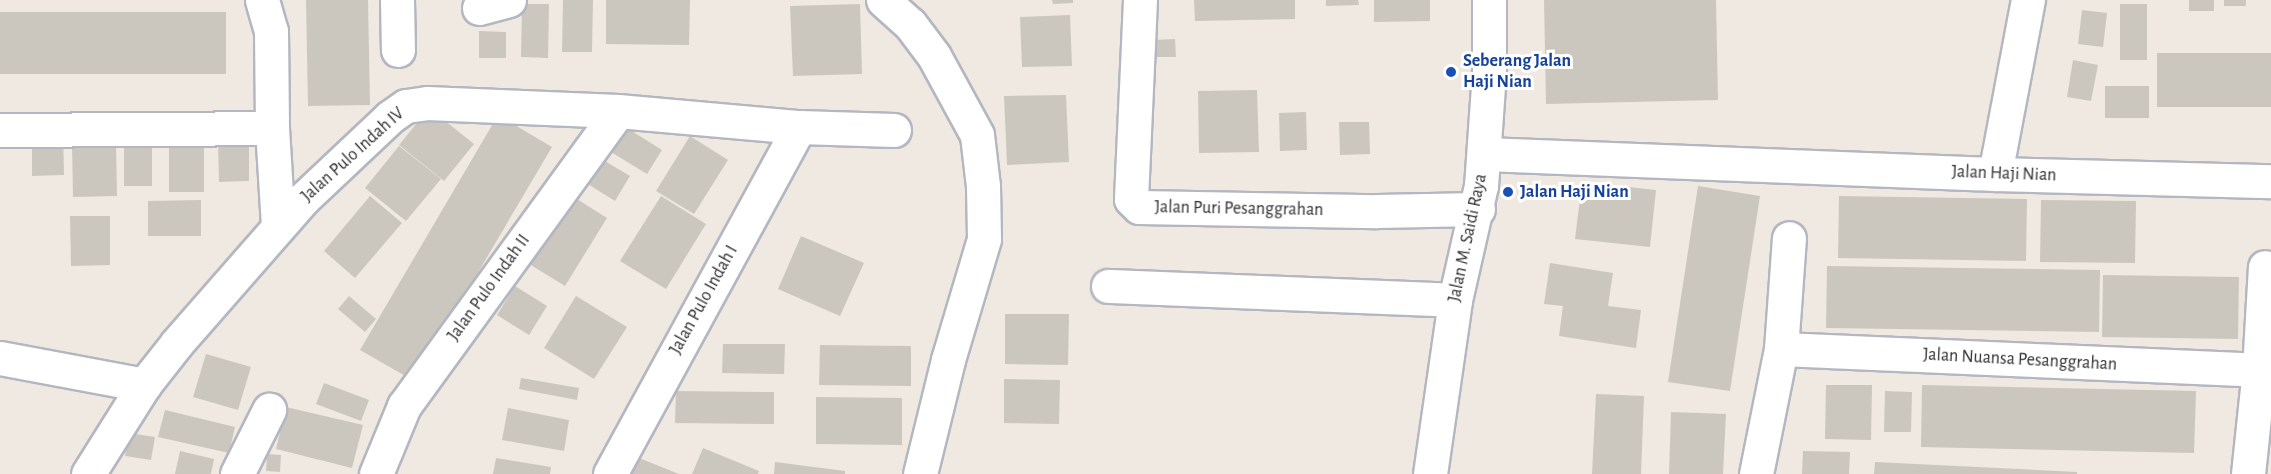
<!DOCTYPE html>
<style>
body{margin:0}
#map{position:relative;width:2271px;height:474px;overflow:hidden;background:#efe9e1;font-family:"Alegreya Sans",sans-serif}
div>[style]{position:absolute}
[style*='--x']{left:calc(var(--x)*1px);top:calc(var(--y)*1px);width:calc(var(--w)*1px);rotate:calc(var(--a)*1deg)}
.building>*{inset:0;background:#cbc7bf}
.roads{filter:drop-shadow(2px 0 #b4b7c1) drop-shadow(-2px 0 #b4b7c1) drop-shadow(0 2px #b4b7c1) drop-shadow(0 -2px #b4b7c1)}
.minor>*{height:33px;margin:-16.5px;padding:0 16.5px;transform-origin:16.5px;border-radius:16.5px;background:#fff}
.dots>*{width:16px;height:16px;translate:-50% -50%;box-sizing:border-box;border:3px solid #fff;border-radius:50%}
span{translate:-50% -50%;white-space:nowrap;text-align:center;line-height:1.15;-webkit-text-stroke:6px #fff;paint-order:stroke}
.transit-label{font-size:18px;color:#164399;font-weight:700}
.left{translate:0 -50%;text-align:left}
.street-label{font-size:18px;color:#2e2e2e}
</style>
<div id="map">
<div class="building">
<i style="clip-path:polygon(306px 0,368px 0,370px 105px,308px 106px)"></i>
<i style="clip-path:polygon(563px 0,593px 0,592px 52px,562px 52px)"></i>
<i style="clip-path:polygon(606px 0,690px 0,689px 45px,606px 44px)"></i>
<i style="clip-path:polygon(1052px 0,1073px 0,1073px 3px,1053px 4px)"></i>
<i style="clip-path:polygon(1194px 0,1295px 0,1295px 19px,1195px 21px)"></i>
<i style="clip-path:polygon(1326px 0,1358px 0,1359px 5px,1326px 6px)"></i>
<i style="clip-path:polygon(1374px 0,1430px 0,1430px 21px,1374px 22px)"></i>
<i style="clip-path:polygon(1544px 0,1716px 0,1718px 100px,1546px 104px)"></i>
<i style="clip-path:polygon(2189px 0,2214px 0,2214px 11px,2189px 11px)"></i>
<i style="clip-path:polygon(2224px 0,2246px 0,2246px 6px,2224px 6px)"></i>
<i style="clip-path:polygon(522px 4px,549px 4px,548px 58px,521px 57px)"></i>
<i style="clip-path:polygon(860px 4px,862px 74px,793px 76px,790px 6px)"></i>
<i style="clip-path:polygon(2120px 4px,2147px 4px,2147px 60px,2120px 60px)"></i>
<i style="clip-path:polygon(2082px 10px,2107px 13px,2103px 47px,2078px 44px)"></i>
<i style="clip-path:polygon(0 12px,226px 12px,226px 74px,0 74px)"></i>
<i style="clip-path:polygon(1070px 15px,1072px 66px,1022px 67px,1020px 17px)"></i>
<i style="clip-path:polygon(479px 31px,506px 32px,506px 58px,479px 58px)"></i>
<i style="clip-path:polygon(1175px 39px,1176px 57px,1152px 57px,1152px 40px)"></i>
<i style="clip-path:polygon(2157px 53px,2271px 53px,2271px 107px,2157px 107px)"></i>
<i style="clip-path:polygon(2073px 60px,2098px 65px,2091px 101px,2067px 97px)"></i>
<i style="clip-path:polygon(2105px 86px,2149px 86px,2149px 118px,2105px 118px)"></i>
<i style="clip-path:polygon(1257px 90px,1259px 152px,1199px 153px,1198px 91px)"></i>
<i style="clip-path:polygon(1066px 95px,1069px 162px,1007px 165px,1004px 96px)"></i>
<i style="clip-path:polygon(429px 108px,474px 144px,444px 181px,399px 145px)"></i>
<i style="clip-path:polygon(1306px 112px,1307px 150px,1280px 151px,1279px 113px)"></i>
<i style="clip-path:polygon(498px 115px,552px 147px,414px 381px,360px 350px)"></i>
<i style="clip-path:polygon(1339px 122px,1369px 122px,1370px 154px,1340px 155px)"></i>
<i style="clip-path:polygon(627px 128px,662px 150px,647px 174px,611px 152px)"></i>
<i style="clip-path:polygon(63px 131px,64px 175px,32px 176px,32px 132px)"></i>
<i style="clip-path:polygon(690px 136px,728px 160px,694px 214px,656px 191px)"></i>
<i style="clip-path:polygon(218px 137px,249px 137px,249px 181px,219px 182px)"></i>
<i style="clip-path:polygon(169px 139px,204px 139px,204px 192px,169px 192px)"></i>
<i style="clip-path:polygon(124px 140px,152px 140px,152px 186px,124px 186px)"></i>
<i style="clip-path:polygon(72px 144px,116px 144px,117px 196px,73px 197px)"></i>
<i style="clip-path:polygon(399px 146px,441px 179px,406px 221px,365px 188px)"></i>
<i style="clip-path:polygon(598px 157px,630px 176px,615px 201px,583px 181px)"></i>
<i style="clip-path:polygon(1582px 182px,1656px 190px,1650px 247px,1575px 239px)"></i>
<i style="clip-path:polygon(1698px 186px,1760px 196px,1730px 391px,1668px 382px)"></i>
<i style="clip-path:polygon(569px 194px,607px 218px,565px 286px,526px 262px)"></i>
<i style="clip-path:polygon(370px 196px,402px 223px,355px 278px,324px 251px)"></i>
<i style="clip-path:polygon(661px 196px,706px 224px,666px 289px,620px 261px)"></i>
<i style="clip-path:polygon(1839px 196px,2027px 199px,2026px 261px,1838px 258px)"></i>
<i style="clip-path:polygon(201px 200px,201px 236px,148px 236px,148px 201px)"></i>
<i style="clip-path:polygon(2041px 200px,2136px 201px,2135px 263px,2040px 262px)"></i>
<i style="clip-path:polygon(70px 216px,110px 216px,110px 265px,71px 266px)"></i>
<i style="clip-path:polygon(801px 236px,864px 263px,840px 316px,778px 289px)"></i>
<i style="clip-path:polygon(1550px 263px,1613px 273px,1608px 306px,1641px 310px,1636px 348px,1559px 336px,1563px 306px,1544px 304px)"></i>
<i style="clip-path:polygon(1827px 266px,2100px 270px,2099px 332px,1826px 328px)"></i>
<i style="clip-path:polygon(2103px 275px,2239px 277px,2238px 339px,2102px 337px)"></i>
<i style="clip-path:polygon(515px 286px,547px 306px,529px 335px,497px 315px)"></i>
<i style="clip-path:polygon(349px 296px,376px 319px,365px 332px,338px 309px)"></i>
<i style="clip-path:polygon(576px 296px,627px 327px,594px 379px,544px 348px)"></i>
<i style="clip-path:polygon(1005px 314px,1069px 314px,1068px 365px,1005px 364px)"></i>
<i style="clip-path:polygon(723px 344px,785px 344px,784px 374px,722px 373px)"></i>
<i style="clip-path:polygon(820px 345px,911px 346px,911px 386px,819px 385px)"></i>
<i style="clip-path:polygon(206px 354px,251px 367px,238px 410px,193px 397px)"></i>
<i style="clip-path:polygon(521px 378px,579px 388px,577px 400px,519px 389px)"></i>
<i style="clip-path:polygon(1004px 379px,1060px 380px,1059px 424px,1004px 423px)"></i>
<i style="clip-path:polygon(324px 383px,369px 400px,361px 421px,316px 404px)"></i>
<i style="clip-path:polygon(1826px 385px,1872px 385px,1871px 440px,1825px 439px)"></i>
<i style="clip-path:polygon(1922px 385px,2196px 391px,2194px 453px,1921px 447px)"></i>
<i style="clip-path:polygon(676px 391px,774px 392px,774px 424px,675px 423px)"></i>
<i style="clip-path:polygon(1885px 391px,1912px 392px,1911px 432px,1884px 432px)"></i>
<i style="clip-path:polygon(1596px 394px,1644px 396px,1641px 474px,1592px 474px)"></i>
<i style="clip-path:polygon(816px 397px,902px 398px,902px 445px,816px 444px)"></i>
<i style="clip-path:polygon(286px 407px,363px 425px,352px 468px,276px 449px)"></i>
<i style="clip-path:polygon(508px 408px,569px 420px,564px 451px,502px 440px)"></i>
<i style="clip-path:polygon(165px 410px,235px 427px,229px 453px,158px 437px)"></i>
<i style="clip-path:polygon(1671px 412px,1726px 414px,1723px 474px,1669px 474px)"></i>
<i style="clip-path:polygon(129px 433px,155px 437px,151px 460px,125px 456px)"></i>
<i style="clip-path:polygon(703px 448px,759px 471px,758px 474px,692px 474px)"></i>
<i style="clip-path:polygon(180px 451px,214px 459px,211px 474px,175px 474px)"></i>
<i style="clip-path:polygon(1803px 451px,1850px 452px,1849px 474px,1802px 474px)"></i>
<i style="clip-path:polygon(267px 454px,281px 455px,280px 472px,266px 471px)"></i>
<i style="clip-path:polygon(496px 458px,551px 467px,550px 474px,493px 474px)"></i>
<i style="clip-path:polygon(639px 458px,679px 474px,632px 474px)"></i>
<i style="clip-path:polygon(775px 462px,845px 471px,845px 474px,774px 474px)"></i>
<i style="clip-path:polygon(1875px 462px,2077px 472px,2077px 474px,1874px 474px)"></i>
</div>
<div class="roads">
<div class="minor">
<i style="--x:262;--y:0;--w:32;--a:74"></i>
<i style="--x:271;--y:31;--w:97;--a:89.4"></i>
<i style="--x:272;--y:128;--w:98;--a:86.5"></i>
<i style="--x:397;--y:0;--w:50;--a:88.9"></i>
<i style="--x:883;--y:0;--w:36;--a:42"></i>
<i style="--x:910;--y:24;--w:40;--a:53"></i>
<i style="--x:934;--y:56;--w:90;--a:61.4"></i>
<i style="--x:977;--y:135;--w:51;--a:83.3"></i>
<i style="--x:983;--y:186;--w:53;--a:88.9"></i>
<i style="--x:984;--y:239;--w:126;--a:106.6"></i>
<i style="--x:948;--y:360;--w:117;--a:103.8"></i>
<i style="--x:1140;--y:0;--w:199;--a:92.6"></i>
<i style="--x:1131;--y:199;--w:11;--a:45"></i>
<i style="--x:1139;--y:207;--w:238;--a:1"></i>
<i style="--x:1377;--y:211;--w:101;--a:-1.1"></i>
<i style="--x:479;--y:8;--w:31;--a:-15"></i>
<i style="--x:0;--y:130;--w:272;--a:-0.4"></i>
<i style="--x:1485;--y:154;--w:510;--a:2.25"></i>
<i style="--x:1995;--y:174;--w:276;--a:1.5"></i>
<i style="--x:1995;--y:174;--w:177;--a:-79.3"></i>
<i style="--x:1108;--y:286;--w:347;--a:2.3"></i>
<i style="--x:1781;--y:349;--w:111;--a:-85.9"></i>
<i style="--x:0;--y:358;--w:147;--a:10.6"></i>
<i style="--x:88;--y:474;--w:105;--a:-57.8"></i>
<i style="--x:144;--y:385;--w:53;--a:-51.8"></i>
<i style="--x:177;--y:343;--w:190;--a:-48.8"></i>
<i style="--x:302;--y:200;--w:121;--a:-43.3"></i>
<i style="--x:390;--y:117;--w:19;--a:-35"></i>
<i style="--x:406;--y:106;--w:21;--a:-8"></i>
<i style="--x:427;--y:103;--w:191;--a:2.4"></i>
<i style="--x:618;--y:111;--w:182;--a:5.1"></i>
<i style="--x:799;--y:127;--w:95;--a:1.8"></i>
<i style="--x:237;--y:474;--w:72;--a:-63.4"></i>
<i style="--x:376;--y:474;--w:74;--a:-67.6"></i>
<i style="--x:404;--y:406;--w:364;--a:-54"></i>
<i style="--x:610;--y:474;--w:395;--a:-61.4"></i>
<i style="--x:1430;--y:474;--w:176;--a:-81.8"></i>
<i style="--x:1455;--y:300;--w:117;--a:-77.2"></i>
<i style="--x:1481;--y:186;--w:114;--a:-86"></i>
<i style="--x:1489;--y:72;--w:72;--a:-90"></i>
<i style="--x:1756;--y:474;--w:127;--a:-78.7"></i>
<i style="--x:1781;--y:349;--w:478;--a:2.5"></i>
<i style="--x:2248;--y:474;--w:105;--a:-84"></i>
<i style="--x:2259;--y:370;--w:103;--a:-86.7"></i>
</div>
</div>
<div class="dots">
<i style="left:1451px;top:72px;background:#1a4fb4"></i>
<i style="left:1508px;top:192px;background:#1a4fb4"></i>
</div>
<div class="transit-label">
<span class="left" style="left:1463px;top:72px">Seberang Jalan<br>Haji Nian</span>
<span class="left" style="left:1520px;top:192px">Jalan Haji Nian</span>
</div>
<div class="street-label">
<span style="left:353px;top:155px;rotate:-42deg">Jalan Pulo Indah IV</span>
<span style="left:2004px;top:174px;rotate:2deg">Jalan Haji Nian</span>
<span style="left:1239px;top:209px;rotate:1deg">Jalan Puri Pesanggrahan</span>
<span style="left:1468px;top:238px;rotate:-78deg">Jalan M. Saidi Raya</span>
<span style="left:489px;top:288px;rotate:-54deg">Jalan Pulo Indah II</span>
<span style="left:704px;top:300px;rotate:-61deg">Jalan Pulo Indah I</span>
<span style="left:2020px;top:360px;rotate:3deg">Jalan Nuansa Pesanggrahan</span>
</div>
</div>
